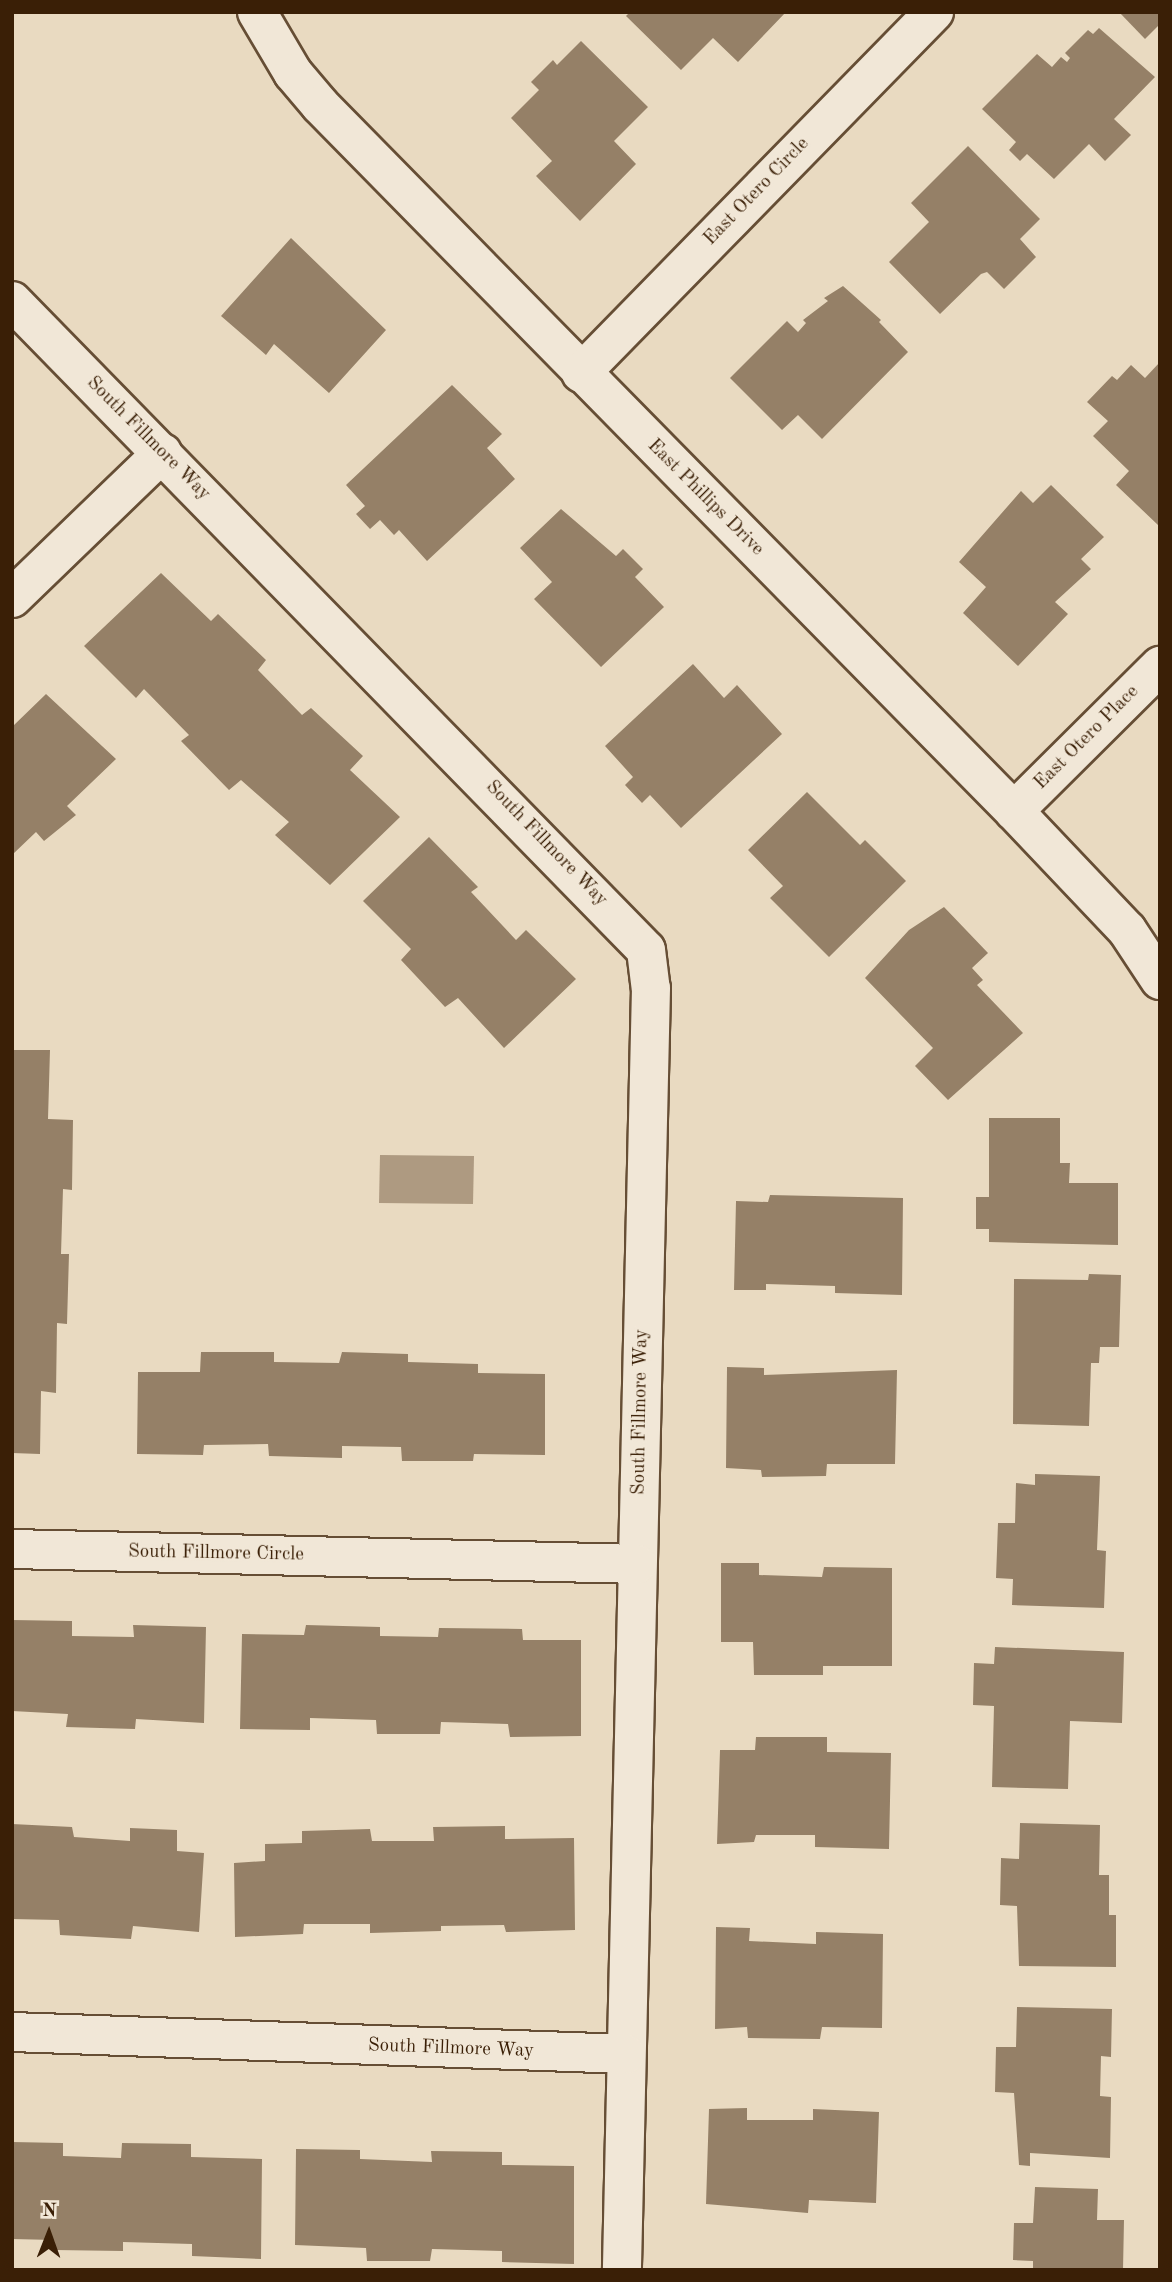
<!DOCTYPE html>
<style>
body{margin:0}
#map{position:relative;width:1172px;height:2282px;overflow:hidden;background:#e9dac1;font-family:"Old Standard TT",serif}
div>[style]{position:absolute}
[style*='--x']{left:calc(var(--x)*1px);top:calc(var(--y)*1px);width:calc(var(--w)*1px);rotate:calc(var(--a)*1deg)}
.water>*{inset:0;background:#ae9a81}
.building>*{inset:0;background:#958067}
.roads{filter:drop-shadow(2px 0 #664e35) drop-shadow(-2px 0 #664e35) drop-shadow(0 2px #664e35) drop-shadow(0 -2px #664e35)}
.minor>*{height:38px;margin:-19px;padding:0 19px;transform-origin:19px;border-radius:19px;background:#f1e7d7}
span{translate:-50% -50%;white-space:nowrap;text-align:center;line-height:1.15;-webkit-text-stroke:5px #f1e7d7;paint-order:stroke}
.street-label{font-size:19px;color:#3a1f06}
.frame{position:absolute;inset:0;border:14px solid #3a1f06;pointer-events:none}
.north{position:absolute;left:14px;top:2198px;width:70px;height:70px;-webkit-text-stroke:5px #f1e7d7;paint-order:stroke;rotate:1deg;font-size:19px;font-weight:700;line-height:28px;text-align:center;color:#3a1f06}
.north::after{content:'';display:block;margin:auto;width:24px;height:32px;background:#3a1f06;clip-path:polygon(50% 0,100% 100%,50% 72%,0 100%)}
</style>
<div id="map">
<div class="water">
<i style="clip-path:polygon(380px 1155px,474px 1156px,473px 1204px,379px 1203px)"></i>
</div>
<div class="building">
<i style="clip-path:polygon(630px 12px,786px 12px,738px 62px,713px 38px,681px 70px,626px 16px)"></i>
<i style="clip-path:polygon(1119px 12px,1160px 12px,1160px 24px,1145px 39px)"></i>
<i style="clip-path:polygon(1099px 28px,1155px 77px,1114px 119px,1131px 135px,1105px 161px,1089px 144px,1054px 179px,1027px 154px,1020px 161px,1009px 150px,1016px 142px,982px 109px,1037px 54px,1052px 67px,1061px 57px,1067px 62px,1070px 58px,1065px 53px,1088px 30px,1093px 34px)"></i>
<i style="clip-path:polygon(581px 41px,648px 107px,614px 141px,636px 164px,580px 221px,536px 176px,552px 161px,511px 118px,539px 90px,531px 82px,553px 60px,557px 65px)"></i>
<i style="clip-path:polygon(968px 146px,1040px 219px,1020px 239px,1036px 257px,1004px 289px,987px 272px,981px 274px,940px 314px,889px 262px,929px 222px,911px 203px)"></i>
<i style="clip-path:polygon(291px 238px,386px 330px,329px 393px,274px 344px,266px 355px,221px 316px)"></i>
<i style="clip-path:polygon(843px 286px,881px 320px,879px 322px,908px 352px,822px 439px,798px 415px,782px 430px,730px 378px,787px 321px,798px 332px,806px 323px,803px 320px,828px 301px,824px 298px)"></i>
<i style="clip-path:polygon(1160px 362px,1160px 523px,1158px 525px,1116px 485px,1129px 471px,1093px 436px,1108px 421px,1087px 402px,1112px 376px,1117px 380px,1131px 365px,1145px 378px)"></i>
<i style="clip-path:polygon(452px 385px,502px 434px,487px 448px,515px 479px,427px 561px,399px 530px,394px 535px,380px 520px,370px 529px,356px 514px,365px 506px,346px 485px)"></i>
<i style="clip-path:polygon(1051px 485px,1104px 537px,1081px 559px,1091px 569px,1055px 602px,1068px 614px,1018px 666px,963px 613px,986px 587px,959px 562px,1021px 491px,1033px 503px)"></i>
<i style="clip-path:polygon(561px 509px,616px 556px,623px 549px,643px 569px,635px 577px,664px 607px,601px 667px,534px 599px,552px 582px,520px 548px)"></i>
<i style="clip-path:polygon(161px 573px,211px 621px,218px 614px,266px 660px,258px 670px,302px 715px,311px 708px,363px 756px,350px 770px,400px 817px,330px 885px,275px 835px,289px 822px,241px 780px,229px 790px,181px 741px,189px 735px,144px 689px,136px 698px,84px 646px)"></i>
<i style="clip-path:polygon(693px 664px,724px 698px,737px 685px,782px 734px,681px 828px,650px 795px,642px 803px,625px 785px,633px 777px,605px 746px)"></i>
<i style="clip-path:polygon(46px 694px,116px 759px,67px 806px,76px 815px,44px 841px,36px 832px,12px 855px,12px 727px)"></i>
<i style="clip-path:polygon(807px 792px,860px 845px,865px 840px,906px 881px,829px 957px,770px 898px,783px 886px,748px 850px)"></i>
<i style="clip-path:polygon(429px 837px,478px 887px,471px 892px,516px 940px,526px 930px,576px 979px,504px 1048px,458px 998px,445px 1007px,401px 960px,411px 949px,363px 901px)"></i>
<i style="clip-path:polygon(944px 907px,988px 953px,972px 968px,983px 980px,977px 985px,1023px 1033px,948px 1100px,915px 1066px,933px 1048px,865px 978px,909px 930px)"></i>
<i style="clip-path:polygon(12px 1050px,50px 1050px,48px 1119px,73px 1120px,72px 1190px,63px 1189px,61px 1254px,69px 1254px,67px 1324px,57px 1323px,56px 1393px,41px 1391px,40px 1454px,12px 1453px)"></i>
<i style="clip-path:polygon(989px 1118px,1060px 1118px,1060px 1163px,1070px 1163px,1069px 1183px,1118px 1183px,1118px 1245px,989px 1242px,989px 1229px,976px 1229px,976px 1197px,989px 1197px)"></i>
<i style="clip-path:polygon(770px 1195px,903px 1198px,902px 1295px,835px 1293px,835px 1286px,766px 1284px,766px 1290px,734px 1290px,736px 1201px,768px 1202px)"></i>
<i style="clip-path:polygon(1089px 1274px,1121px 1275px,1119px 1347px,1100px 1347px,1099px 1363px,1091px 1363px,1089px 1426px,1013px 1424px,1014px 1279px,1088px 1280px)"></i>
<i style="clip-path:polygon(201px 1352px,274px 1352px,274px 1362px,339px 1363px,342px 1352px,408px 1354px,408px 1362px,478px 1364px,478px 1373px,545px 1374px,545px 1455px,474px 1454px,473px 1461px,402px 1461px,401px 1447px,342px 1446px,342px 1458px,269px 1456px,268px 1444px,204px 1445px,203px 1455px,137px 1454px,138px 1372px,200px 1372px)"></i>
<i style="clip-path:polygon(727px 1367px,764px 1368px,764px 1375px,897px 1370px,895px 1464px,827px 1464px,826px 1476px,762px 1477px,761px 1470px,726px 1468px)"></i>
<i style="clip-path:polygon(1035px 1474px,1100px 1476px,1097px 1550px,1106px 1551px,1104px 1608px,1012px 1605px,1013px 1579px,996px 1578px,998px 1523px,1015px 1523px,1016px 1483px,1035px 1485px)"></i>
<i style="clip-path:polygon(721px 1563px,759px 1563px,759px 1575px,822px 1577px,824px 1567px,892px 1568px,892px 1666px,823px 1666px,823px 1675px,754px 1675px,753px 1642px,721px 1642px)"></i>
<i style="clip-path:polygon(12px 1620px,72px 1621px,72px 1636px,134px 1637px,133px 1625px,206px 1627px,204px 1723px,136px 1719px,135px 1729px,66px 1727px,68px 1714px,12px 1711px)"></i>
<i style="clip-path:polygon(306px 1625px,380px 1627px,380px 1636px,438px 1637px,439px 1628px,522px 1629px,523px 1640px,581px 1640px,581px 1736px,510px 1737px,508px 1724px,441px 1722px,440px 1734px,377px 1734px,376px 1720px,310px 1718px,310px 1730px,240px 1729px,242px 1634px,304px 1635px)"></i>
<i style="clip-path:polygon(995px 1647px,1124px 1652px,1122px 1723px,1070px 1721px,1068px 1789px,992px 1787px,994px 1706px,973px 1705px,974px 1663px,994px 1664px)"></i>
<i style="clip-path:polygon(756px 1737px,827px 1737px,827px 1752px,891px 1753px,889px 1849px,815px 1847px,815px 1835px,756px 1835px,754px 1842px,717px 1844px,720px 1750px,755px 1750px)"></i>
<i style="clip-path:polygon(1020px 1823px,1100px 1825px,1099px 1875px,1109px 1875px,1109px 1915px,1116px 1915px,1116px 1967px,1019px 1966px,1017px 1906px,1000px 1905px,1001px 1858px,1019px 1859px)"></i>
<i style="clip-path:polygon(12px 1824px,72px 1827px,74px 1837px,130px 1841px,130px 1828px,177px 1830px,177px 1851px,204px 1853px,199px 1932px,133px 1926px,131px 1939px,60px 1935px,59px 1920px,12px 1919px)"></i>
<i style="clip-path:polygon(505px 1826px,505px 1839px,574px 1838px,575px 1930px,506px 1932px,504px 1925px,441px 1926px,441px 1931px,370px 1933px,370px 1924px,304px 1924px,303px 1934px,235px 1937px,234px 1863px,265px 1861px,265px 1844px,302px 1843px,302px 1831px,370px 1829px,372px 1841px,434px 1841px,433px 1827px)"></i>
<i style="clip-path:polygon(716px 1927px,750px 1928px,749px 1941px,816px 1944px,816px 1932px,883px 1934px,882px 2028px,822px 2027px,820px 2039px,748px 2038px,747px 2027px,715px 2029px)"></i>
<i style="clip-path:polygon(1017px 2007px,1112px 2009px,1111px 2057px,1101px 2056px,1100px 2096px,1111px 2097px,1110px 2158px,1030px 2153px,1030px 2166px,1019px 2165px,1014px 2093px,995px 2092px,996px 2047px,1016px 2047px)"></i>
<i style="clip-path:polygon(747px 2108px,747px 2120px,813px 2120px,813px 2109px,879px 2112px,876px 2203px,809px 2200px,808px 2213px,706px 2204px,709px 2109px)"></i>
<i style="clip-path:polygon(12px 2142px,63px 2143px,63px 2156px,121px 2158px,122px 2143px,191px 2144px,191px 2157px,262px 2159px,261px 2259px,192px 2256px,192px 2244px,123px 2242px,123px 2251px,55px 2250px,54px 2240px,12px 2239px)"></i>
<i style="clip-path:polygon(296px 2149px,360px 2150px,360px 2159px,432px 2162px,431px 2151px,502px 2152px,502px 2165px,574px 2166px,574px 2264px,502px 2262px,502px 2251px,432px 2249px,430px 2261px,367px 2261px,366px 2248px,295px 2245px)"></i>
<i style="clip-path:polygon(1035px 2187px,1098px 2189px,1097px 2220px,1124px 2220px,1123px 2270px,1033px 2270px,1033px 2261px,1013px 2260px,1014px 2223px,1033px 2223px)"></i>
</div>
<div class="roads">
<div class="minor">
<i style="--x:257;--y:12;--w:71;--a:59.5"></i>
<i style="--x:293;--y:73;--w:42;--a:49.8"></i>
<i style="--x:320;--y:105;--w:990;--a:45.49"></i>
<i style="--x:1014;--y:811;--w:164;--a:46.5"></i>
<i style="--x:1127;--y:930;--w:60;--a:56.6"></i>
<i style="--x:12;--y:301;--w:907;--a:45.67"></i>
<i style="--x:646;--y:950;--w:38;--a:83"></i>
<i style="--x:651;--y:988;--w:1282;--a:91.3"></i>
<i style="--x:581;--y:373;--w:505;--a:-45.64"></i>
<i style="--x:12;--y:598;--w:209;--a:-44"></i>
<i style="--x:1014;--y:811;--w:206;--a:-44.8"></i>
<i style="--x:12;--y:1549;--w:625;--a:1.37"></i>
<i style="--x:12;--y:2032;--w:614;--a:2.05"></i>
</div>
</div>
<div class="street-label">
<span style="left:757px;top:192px;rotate:-46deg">East Otero Circle</span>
<span style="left:148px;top:439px;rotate:45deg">South Fillmore Way</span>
<span style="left:705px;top:498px;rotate:45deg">East Phillips Drive</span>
<span style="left:1087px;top:738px;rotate:-45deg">East Otero Place</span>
<span style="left:546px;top:844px;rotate:46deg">South Fillmore Way</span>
<span style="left:641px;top:1412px;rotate:-89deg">South Fillmore Way</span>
<span style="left:216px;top:1554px;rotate:1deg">South Fillmore Circle</span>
<span style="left:451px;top:2049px;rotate:2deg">South Fillmore Way</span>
</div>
<div class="frame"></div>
<div class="north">N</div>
</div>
